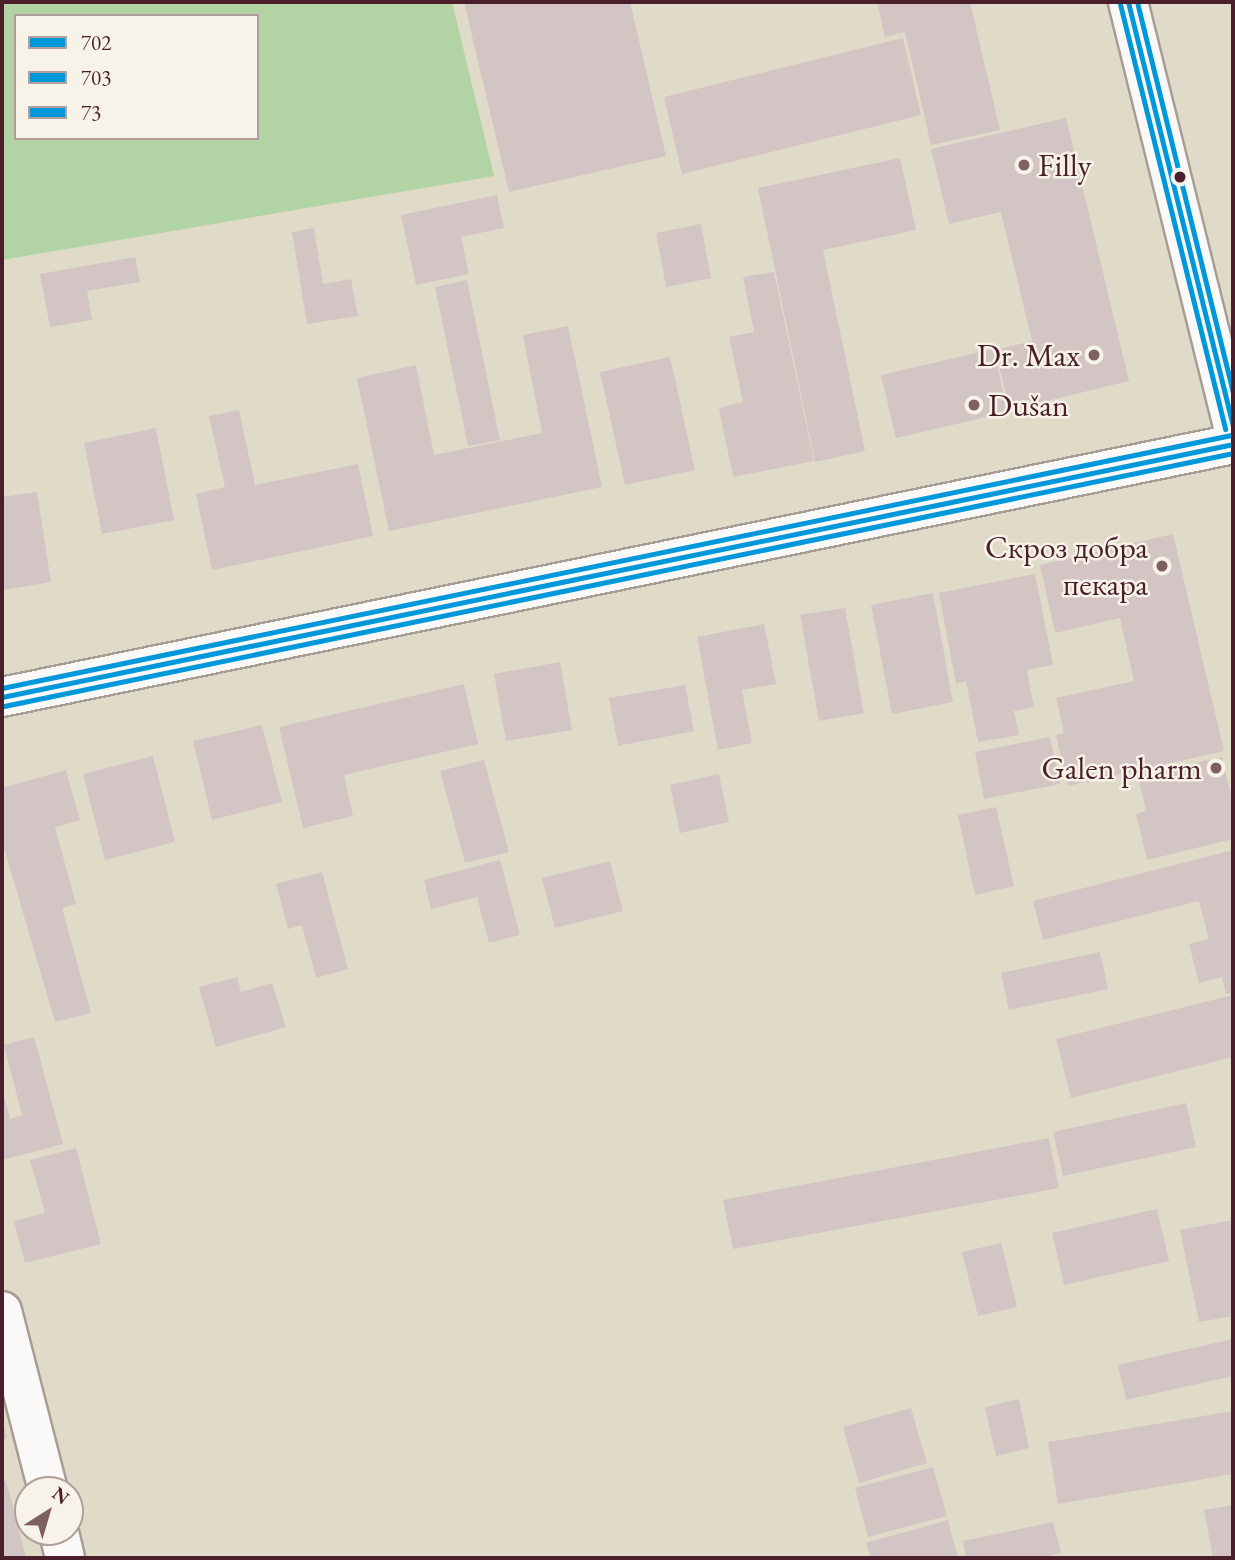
<!DOCTYPE html>
<meta charset="utf-8">
<style>
body{margin:0}
#map{position:relative;width:1235px;height:1560px;overflow:hidden;background:#e0dac8;font-family:"EB Garamond",serif}
div>[style]{position:absolute}
[style*='--x']{left:calc(var(--x)*1px);top:calc(var(--y)*1px);width:calc(var(--w)*1px);rotate:calc(var(--a)*1deg)}
.green>*{inset:0;background:#b2d4a4}
.building>*{inset:0;background:#d4c5c5}
.roads{filter:drop-shadow(2px 0 #a69d94) drop-shadow(-2px 0 #a69d94) drop-shadow(0 2px #a69d94) drop-shadow(0 -2px #a69d94)}
.minor>*{height:38px;margin:-19px;padding:0 19px;transform-origin:19px;border-radius:19px;background:#faf9f7}
.tertiary>*{height:38px;margin:-19px;padding:0 19px;transform-origin:19px;border-radius:19px;background:#faf9f7}
.secondary>*{height:38px;margin:-19px;padding:0 19px;transform-origin:19px;border-radius:19px;background:#faf9f7}
.bus-1>*{height:5px;margin:-2.5px;padding:0 2.5px;transform-origin:2.5px;border-radius:2.5px;background:#0098da}
.bus-2>*{height:5px;margin:-2.5px;padding:0 2.5px;transform-origin:2.5px;border-radius:2.5px;background:#0098da}
.bus-3>*{height:5px;margin:-2.5px;padding:0 2.5px;transform-origin:2.5px;border-radius:2.5px;background:#0098da}
.bus-4>*{height:5px;margin:-2.5px;padding:0 2.5px;transform-origin:2.5px;border-radius:2.5px;background:#0098da}
.dots>*{width:19px;height:19px;translate:-50% -50%;box-sizing:border-box;border:4px solid #f7f3e8;border-radius:50%}
span{translate:-50% -50%;white-space:nowrap;text-align:center;line-height:1.15;-webkit-text-stroke:5px #f7f3e8;paint-order:stroke}
.poi-label{font-size:32px;color:#4a1f2b}
.left{translate:0 -50%;text-align:left}
.right{translate:-100% -50%;text-align:right}
.frame{position:absolute;inset:0;border:4px solid #4a1f2b;pointer-events:none}
.legend{position:absolute;left:14px;top:14px;width:245px;height:126px;box-sizing:border-box;background:#f7f3e8;border:2px solid #b29e9c;margin:0;padding:9px 12px;list-style:none;font-size:21px;color:#4a1f2b}
.legend li{display:flex;align-items:center;gap:14px;height:35px}
.legend b{width:35px;border:2px solid #b29e9c}
.north{position:absolute;left:14px;top:1476px;width:70px;height:70px;box-sizing:border-box;background:#f7f3e8;border:2px solid #b29e9c;border-radius:50%;rotate:37deg;font-size:19px;font-weight:700;line-height:28px;text-align:center;color:#4a1f2b}
.north::after{content:'';display:block;margin:auto;width:24px;height:32px;background:#7e6062;clip-path:polygon(50% 0,100% 100%,50% 72%,0 100%)}
</style>
<div id="map">
<div class="green">
<i style="clip-path:polygon(evenodd,2px 2px,452px 2px,494px 176px,2px 260px,2px 2px,16px 16px,257px 16px,257px 138px,16px 138px,16px 16px)"></i>
</div>
<div class="building">
<i style="clip-path:polygon(464px 2px,630px 2px,666px 156px,509px 192px)"></i>
<i style="clip-path:polygon(877px 2px,970px 2px,1000px 130px,931px 145px,905px 32px,885px 37px)"></i>
<i style="clip-path:polygon(903px 38px,921px 115px,682px 174px,664px 97px)"></i>
<i style="clip-path:polygon(1066px 118px,1129px 381px,1010px 410px,995px 350px,1032px 341px,1001px 212px,949px 224px,931px 149px)"></i>
<i style="clip-path:polygon(900px 158px,916px 230px,823px 250px,865px 451px,815px 462px,758px 188px)"></i>
<i style="clip-path:polygon(497px 195px,504px 228px,461px 237px,469px 274px,416px 285px,401px 215px)"></i>
<i style="clip-path:polygon(701px 224px,711px 278px,666px 287px,656px 233px)"></i>
<i style="clip-path:polygon(314px 228px,323px 284px,351px 279px,358px 316px,307px 324px,292px 232px)"></i>
<i style="clip-path:polygon(135px 257px,140px 282px,87px 291px,92px 320px,50px 327px,40px 274px)"></i>
<i style="clip-path:polygon(774px 272px,814px 461px,733px 477px,719px 408px,743px 402px,729px 337px,754px 332px,743px 277px)"></i>
<i style="clip-path:polygon(467px 280px,500px 440px,468px 446px,435px 287px)"></i>
<i style="clip-path:polygon(568px 326px,602px 487px,389px 531px,357px 378px,416px 365px,434px 455px,542px 433px,523px 335px)"></i>
<i style="clip-path:polygon(993px 349px,1008px 412px,896px 438px,881px 375px)"></i>
<i style="clip-path:polygon(670px 357px,695px 470px,625px 485px,600px 372px)"></i>
<i style="clip-path:polygon(239px 410px,255px 485px,358px 464px,373px 536px,212px 570px,196px 494px,225px 487px,209px 416px)"></i>
<i style="clip-path:polygon(156px 428px,174px 520px,102px 534px,84px 443px)"></i>
<i style="clip-path:polygon(37px 492px,51px 582px,2px 590px,2px 497px)"></i>
<i style="clip-path:polygon(1173px 534px,1224px 751px,1068px 786px,1056px 735px,1064px 733px,1056px 698px,1134px 681px,1120px 618px,1055px 633px,1040px 565px)"></i>
<i style="clip-path:polygon(1035px 574px,1053px 665px,1027px 670px,1034px 707px,1014px 711px,1019px 735px,978px 742px,966px 681px,956px 684px,939px 593px)"></i>
<i style="clip-path:polygon(933px 593px,953px 702px,892px 714px,871px 605px)"></i>
<i style="clip-path:polygon(845px 608px,864px 713px,819px 721px,800px 615px)"></i>
<i style="clip-path:polygon(764px 624px,776px 684px,742px 690px,752px 743px,718px 750px,697px 637px)"></i>
<i style="clip-path:polygon(560px 662px,572px 730px,506px 741px,494px 674px)"></i>
<i style="clip-path:polygon(464px 684px,478px 744px,344px 775px,353px 816px,303px 828px,279px 727px)"></i>
<i style="clip-path:polygon(685px 685px,694px 731px,618px 746px,609px 698px)"></i>
<i style="clip-path:polygon(262px 725px,282px 802px,212px 820px,193px 741px)"></i>
<i style="clip-path:polygon(1050px 737px,1060px 784px,984px 799px,975px 752px)"></i>
<i style="clip-path:polygon(153px 756px,175px 842px,105px 860px,83px 774px)"></i>
<i style="clip-path:polygon(1222px 757px,1233px 804px,1233px 839px,1147px 860px,1136px 814px,1146px 811px,1138px 776px)"></i>
<i style="clip-path:polygon(484px 760px,509px 852px,465px 863px,440px 771px)"></i>
<i style="clip-path:polygon(66px 770px,80px 820px,55px 827px,76px 904px,62px 908px,91px 1013px,55px 1022px,2px 841px,2px 788px)"></i>
<i style="clip-path:polygon(719px 774px,729px 822px,680px 833px,670px 785px)"></i>
<i style="clip-path:polygon(996px 807px,1014px 886px,975px 895px,958px 815px)"></i>
<i style="clip-path:polygon(1233px 850px,1233px 992px,1226px 994px,1222px 977px,1199px 983px,1189px 944px,1209px 939px,1199px 901px,1043px 940px,1033px 901px)"></i>
<i style="clip-path:polygon(500px 860px,520px 935px,489px 943px,477px 897px,431px 909px,424px 880px)"></i>
<i style="clip-path:polygon(610px 861px,623px 911px,555px 928px,542px 878px)"></i>
<i style="clip-path:polygon(322px 872px,348px 969px,316px 978px,302px 925px,288px 929px,276px 884px)"></i>
<i style="clip-path:polygon(1100px 952px,1108px 989px,1009px 1010px,1001px 973px)"></i>
<i style="clip-path:polygon(237px 977px,241px 992px,272px 983px,286px 1027px,216px 1047px,199px 987px)"></i>
<i style="clip-path:polygon(1233px 995px,1233px 1057px,1071px 1098px,1056px 1039px)"></i>
<i style="clip-path:polygon(34px 1037px,63px 1144px,2px 1160px,2px 1089px,10px 1119px,22px 1115px,4px 1045px)"></i>
<i style="clip-path:polygon(1186px 1103px,1196px 1147px,1063px 1176px,1053px 1132px)"></i>
<i style="clip-path:polygon(1049px 1138px,1059px 1188px,733px 1249px,723px 1200px)"></i>
<i style="clip-path:polygon(76px 1148px,101px 1244px,25px 1263px,14px 1221px,45px 1213px,30px 1160px)"></i>
<i style="clip-path:polygon(1157px 1209px,1169px 1261px,1064px 1285px,1052px 1233px)"></i>
<i style="clip-path:polygon(1233px 1220px,1233px 1316px,1199px 1322px,1180px 1230px)"></i>
<i style="clip-path:polygon(1001px 1243px,1017px 1307px,978px 1316px,962px 1252px)"></i>
<i style="clip-path:polygon(1233px 1339px,1233px 1376px,1126px 1400px,1118px 1365px)"></i>
<i style="clip-path:polygon(1019px 1399px,1029px 1448px,996px 1456px,985px 1407px)"></i>
<i style="clip-path:polygon(911px 1408px,927px 1463px,859px 1483px,843px 1427px)"></i>
<i style="clip-path:polygon(1233px 1411px,1233px 1474px,1058px 1504px,1048px 1442px)"></i>
<i style="clip-path:polygon(2px 1421px,7px 1438px,2px 1440px)"></i>
<i style="clip-path:polygon(933px 1467px,947px 1516px,868px 1537px,855px 1488px)"></i>
<i style="clip-path:polygon(6px 1481px,26px 1558px,2px 1558px,2px 1482px)"></i>
<i style="clip-path:polygon(1233px 1505px,1233px 1555px,1213px 1558px,1204px 1510px)"></i>
<i style="clip-path:polygon(948px 1520px,958px 1558px,871px 1558px,866px 1543px)"></i>
<i style="clip-path:polygon(1053px 1522px,1061px 1553px,1039px 1558px,966px 1558px,963px 1541px)"></i>
</div>
<div class="roads">
<div class="minor">
<i style="--x:2;--y:1311;--w:185;--a:75.6"></i>
<i style="--x:59;--y:1532;--w:27;--a:77"></i>
</div>
<div class="tertiary">
<i style="--x:2;--y:697;--w:1257;--a:-11.61"></i>
</div>
<div class="secondary">
<i style="--x:1128;--y:2;--w:438;--a:76.1"></i>
</div>
</div>
<div class="bus-1">
<i style="--x:1128;--y:2;--w:438;--a:76.1"></i>
<i style="--x:2;--y:697;--w:1257;--a:-11.61"></i>
</div>
<div class="bus-2">
<i style="--x:1120;--y:4;--w:438;--a:76.1"></i>
<i style="--x:4;--y:706;--w:1255;--a:-11.63"></i>
</div>
<div class="bus-3">
<i style="--x:2;--y:688;--w:1255;--a:-11.63"></i>
</div>
<div class="bus-4">
<i style="--x:1137;--y:2;--w:402;--a:76.2"></i>
</div>
<div class="dots">
<i style="left:1024px;top:165px;background:#7e6062"></i>
<i style="left:1180px;top:177px;background:#4a1f2b"></i>
<i style="left:1094px;top:355px;background:#7e6062"></i>
<i style="left:974px;top:405px;background:#7e6062"></i>
<i style="left:1162px;top:566px;background:#7e6062"></i>
<i style="left:1216px;top:768px;background:#7e6062"></i>
</div>
<div class="poi-label">
<span class="left" style="left:1038px;top:165px">Filly</span>
<span class="right" style="left:1080px;top:355px">Dr. Max</span>
<span class="left" style="left:988px;top:405px">Dušan</span>
<span class="right" style="left:1148px;top:566px">Скроз добра<br>пекара</span>
<span class="right" style="left:1202px;top:768px">Galen pharm</span>
</div>
<div class="frame"></div>
<ul class="legend">
<li><b style="height:9px;background:#0098da"></b>702</li>
<li><b style="height:9px;background:#0098da"></b>703</li>
<li><b style="height:9px;background:#0098da"></b>73</li>
</ul>
<div class="north">N</div>
</div>
